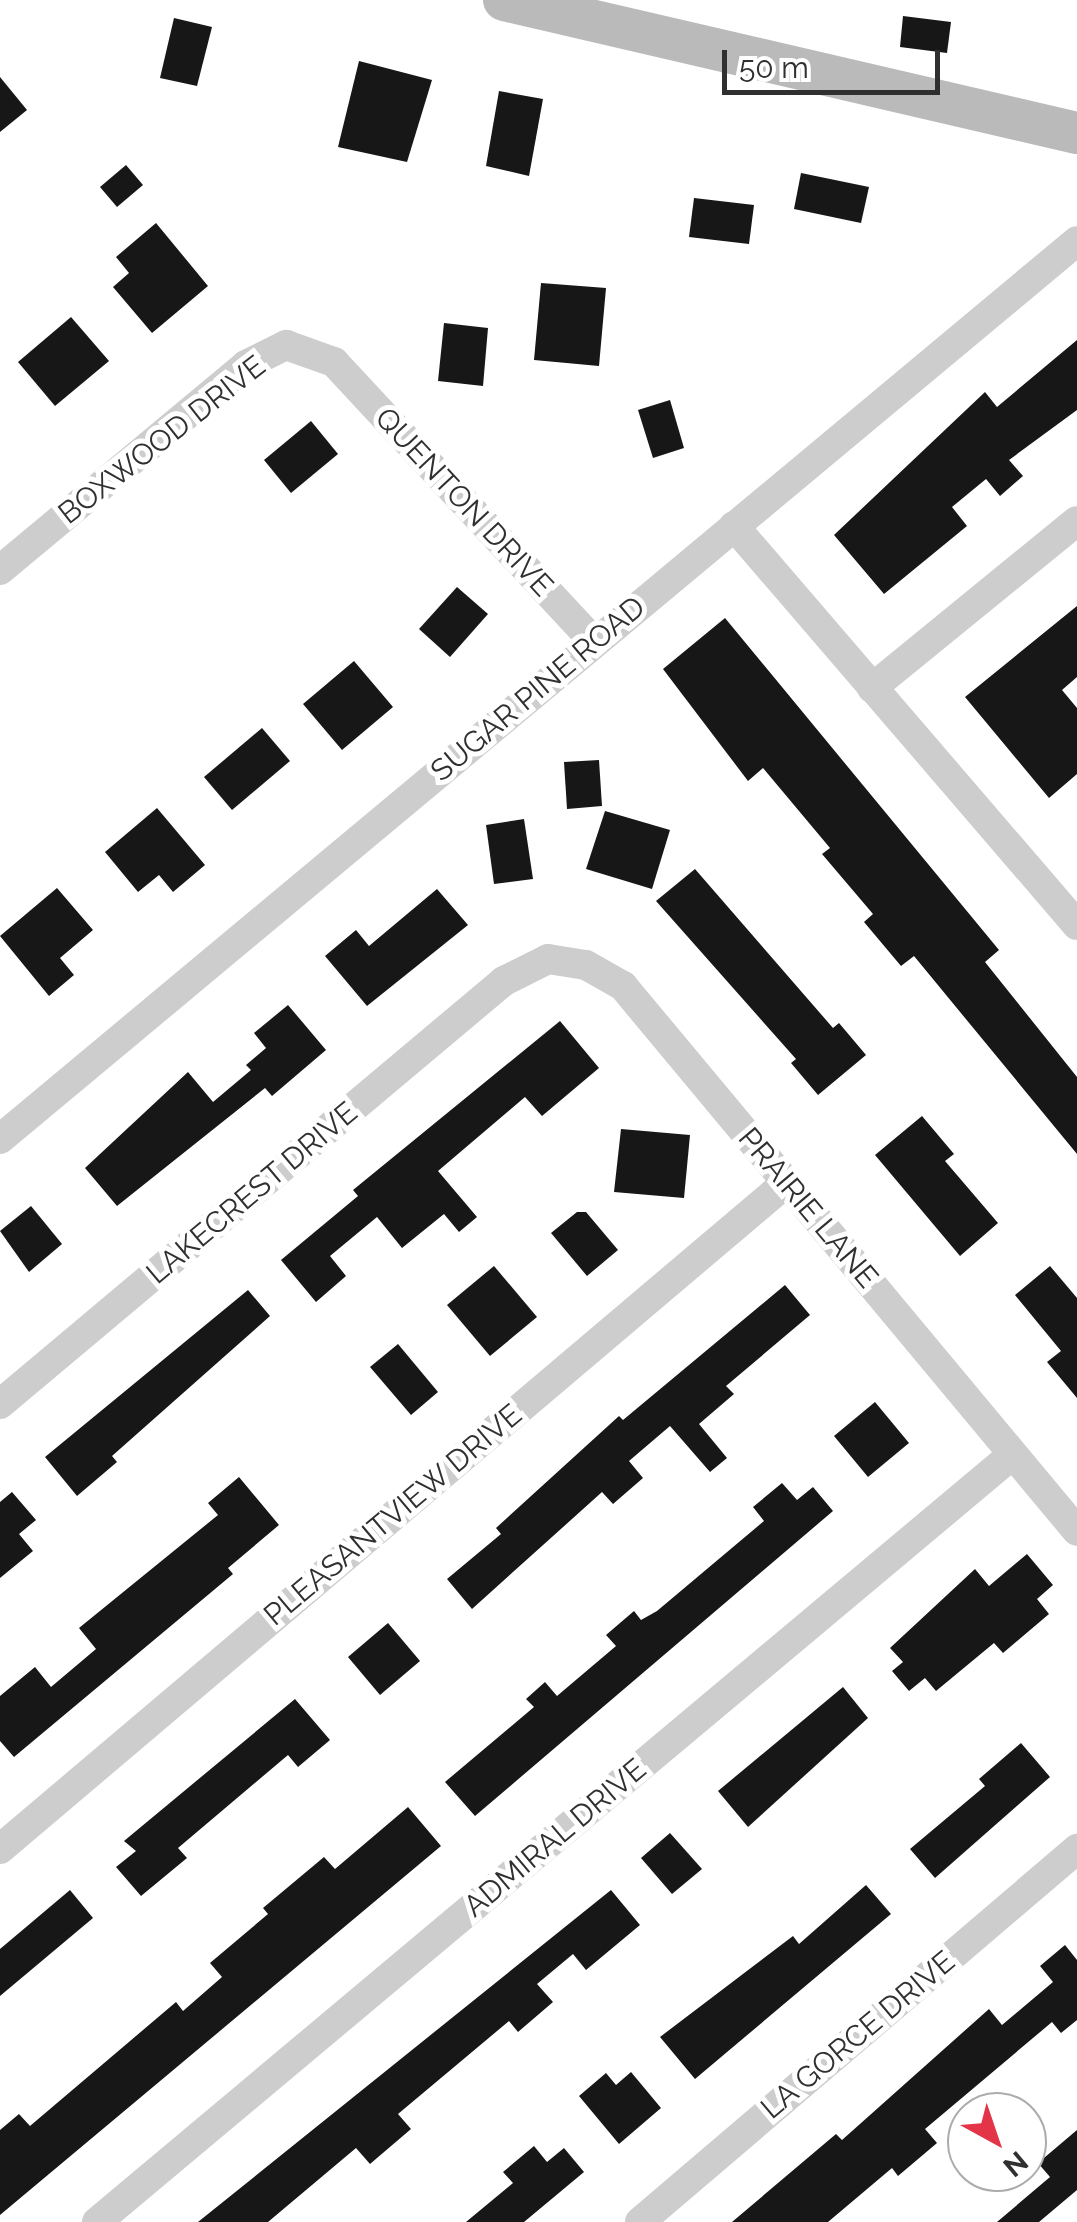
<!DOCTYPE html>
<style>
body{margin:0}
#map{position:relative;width:1077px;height:2222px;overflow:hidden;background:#fff;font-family:Raleway,sans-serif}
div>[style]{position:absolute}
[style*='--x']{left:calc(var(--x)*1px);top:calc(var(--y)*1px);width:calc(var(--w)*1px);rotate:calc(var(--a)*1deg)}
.building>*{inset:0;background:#171717}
.street>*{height:30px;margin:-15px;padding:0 15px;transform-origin:15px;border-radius:15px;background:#cdcdcd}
.secondary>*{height:42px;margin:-21px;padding:0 21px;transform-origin:21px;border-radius:21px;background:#bababa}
span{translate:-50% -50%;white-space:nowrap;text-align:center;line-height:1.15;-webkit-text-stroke:10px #fff;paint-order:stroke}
.street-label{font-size:30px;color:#303030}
.north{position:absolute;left:947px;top:2092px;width:100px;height:100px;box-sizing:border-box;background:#fff;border:2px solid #acacac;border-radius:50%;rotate:140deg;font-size:28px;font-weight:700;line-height:40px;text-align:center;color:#303030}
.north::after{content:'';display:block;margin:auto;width:35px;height:45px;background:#e43548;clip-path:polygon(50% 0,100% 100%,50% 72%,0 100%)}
.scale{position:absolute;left:722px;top:50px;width:218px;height:45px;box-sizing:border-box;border:5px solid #303030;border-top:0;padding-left:12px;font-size:30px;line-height:35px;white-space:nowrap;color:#303030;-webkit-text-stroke:8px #fff;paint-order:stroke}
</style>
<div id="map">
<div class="building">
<i style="clip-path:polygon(903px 16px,951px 22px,947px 53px,900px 47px)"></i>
<i style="clip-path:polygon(174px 18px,212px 27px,197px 86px,160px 78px)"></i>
<i style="clip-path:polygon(359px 61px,432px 80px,407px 162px,338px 147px)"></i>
<i style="clip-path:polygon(0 77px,27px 110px,0 132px)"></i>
<i style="clip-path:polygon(499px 91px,543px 99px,529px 176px,486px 166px)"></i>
<i style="clip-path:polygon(126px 165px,143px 185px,117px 207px,100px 187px)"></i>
<i style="clip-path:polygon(801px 173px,869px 187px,861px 223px,794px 209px)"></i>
<i style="clip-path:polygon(694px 198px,754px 205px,749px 244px,689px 237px)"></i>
<i style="clip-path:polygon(156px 223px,208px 286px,152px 333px,113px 287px,129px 273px,116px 257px)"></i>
<i style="clip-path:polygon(541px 283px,606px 288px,599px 366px,534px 360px)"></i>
<i style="clip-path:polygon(71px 317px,109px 361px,55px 406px,18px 362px)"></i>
<i style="clip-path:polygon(444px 323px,488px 328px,483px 386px,438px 381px)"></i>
<i style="clip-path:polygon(1077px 340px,1077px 410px,1009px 460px,1023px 476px,1000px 496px,986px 479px,952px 507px,967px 526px,884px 594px,834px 535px,985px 392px,997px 407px)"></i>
<i style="clip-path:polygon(670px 400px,684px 448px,653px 458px,638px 410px)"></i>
<i style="clip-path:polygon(311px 421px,338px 454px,291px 493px,264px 460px)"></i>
<i style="clip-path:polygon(457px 587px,488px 614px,450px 657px,419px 629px)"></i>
<i style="clip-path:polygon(1077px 606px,1077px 677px,1062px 690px,1077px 708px,1077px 774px,1049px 798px,965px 697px)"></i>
<i style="clip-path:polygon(725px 618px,999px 950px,985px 962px,1077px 1077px,1077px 1154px,914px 956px,901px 966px,864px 922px,873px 914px,822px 854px,830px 848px,763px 768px,748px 781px,663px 669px)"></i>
<i style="clip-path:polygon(354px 661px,393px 707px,342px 750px,303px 704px)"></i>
<i style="clip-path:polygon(262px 728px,290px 761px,232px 810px,204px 777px)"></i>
<i style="clip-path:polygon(599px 760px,602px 806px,567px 809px,564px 762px)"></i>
<i style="clip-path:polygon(157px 808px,205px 865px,173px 892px,159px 875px,138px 892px,105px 852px)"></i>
<i style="clip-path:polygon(605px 811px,670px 830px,652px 889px,586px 869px)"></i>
<i style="clip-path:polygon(524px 819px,533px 879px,494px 884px,486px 825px)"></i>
<i style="clip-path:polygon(695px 869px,833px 1028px,839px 1023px,866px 1055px,818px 1095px,791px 1063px,796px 1059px,656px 901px)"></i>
<i style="clip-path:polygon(57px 888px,93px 930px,60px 958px,74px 975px,49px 996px,0 936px)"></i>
<i style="clip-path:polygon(437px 889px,468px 925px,367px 1006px,325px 956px,356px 930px,369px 946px)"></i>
<i style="clip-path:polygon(288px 1005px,326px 1050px,272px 1096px,265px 1088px,117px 1206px,85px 1168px,188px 1072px,213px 1102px,251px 1070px,246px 1065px,266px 1048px,254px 1033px)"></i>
<i style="clip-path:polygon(560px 1021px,599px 1068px,542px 1116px,525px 1097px,438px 1171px,477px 1217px,459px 1232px,444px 1214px,402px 1248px,377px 1217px,330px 1256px,346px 1276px,316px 1302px,281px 1260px,358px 1196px,353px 1190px)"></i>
<i style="clip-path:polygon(922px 1116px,954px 1154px,945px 1161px,998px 1223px,960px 1256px,875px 1155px)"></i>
<i style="clip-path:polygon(621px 1129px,690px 1135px,684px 1198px,614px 1192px)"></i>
<i style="clip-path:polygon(31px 1206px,62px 1244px,29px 1272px,0 1231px)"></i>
<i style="clip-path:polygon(577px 1212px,586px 1212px,618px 1250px,587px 1276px,551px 1233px)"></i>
<i style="clip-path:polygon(494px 1266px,537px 1317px,490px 1356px,447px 1305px)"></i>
<i style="clip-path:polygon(1050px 1266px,1077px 1298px,1077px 1398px,1047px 1362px,1061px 1351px,1015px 1295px)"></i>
<i style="clip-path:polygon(785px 1285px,810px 1315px,726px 1386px,734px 1394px,699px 1424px,727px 1458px,710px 1472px,670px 1426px,629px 1461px,643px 1478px,613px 1504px,602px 1492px,472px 1609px,447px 1579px,501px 1534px,496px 1528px,619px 1416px,623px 1420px)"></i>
<i style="clip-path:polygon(248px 1290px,270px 1316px,112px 1456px,117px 1462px,77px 1496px,45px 1457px)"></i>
<i style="clip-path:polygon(398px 1344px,438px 1392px,411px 1415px,370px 1367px)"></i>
<i style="clip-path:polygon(875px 1402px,909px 1443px,868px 1477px,834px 1436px)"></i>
<i style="clip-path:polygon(239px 1477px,279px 1525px,228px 1568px,233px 1574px,14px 1757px,0 1741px,0 1696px,35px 1667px,51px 1687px,96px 1649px,79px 1628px,218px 1515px,208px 1503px)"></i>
<i style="clip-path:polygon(782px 1483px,797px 1500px,813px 1487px,833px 1511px,475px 1816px,445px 1782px,534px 1707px,526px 1699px,545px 1682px,557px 1696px,616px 1646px,606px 1635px,634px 1611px,641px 1620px,657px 1611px,764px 1521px,753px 1507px)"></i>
<i style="clip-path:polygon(12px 1492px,36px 1520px,19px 1534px,33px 1551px,0 1578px,0 1502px)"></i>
<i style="clip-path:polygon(1027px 1554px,1053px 1585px,1037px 1599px,1049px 1614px,1003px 1653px,994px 1643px,936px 1691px,925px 1678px,909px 1691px,892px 1671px,903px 1662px,890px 1648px,975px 1569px,989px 1586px)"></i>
<i style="clip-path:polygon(388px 1623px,420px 1661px,380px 1695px,348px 1657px)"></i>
<i style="clip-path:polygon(843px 1687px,868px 1718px,748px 1827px,718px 1791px)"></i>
<i style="clip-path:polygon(295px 1699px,330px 1740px,298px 1767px,288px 1755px,178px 1848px,187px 1858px,141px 1896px,116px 1867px,136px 1851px,124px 1841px)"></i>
<i style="clip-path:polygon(1021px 1743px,1050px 1777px,935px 1878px,910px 1849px,985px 1786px,979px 1779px)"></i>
<i style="clip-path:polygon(408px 1807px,441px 1846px,0 2215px,0 2130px,19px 2114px,30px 2126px,176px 2002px,183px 2011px,222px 1977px,210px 1963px,268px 1914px,263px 1908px,324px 1857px,335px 1869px)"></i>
<i style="clip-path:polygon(670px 1833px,702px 1869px,672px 1894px,641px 1858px)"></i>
<i style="clip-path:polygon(866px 1885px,891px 1914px,695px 2079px,660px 2037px,793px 1936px,799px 1944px)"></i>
<i style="clip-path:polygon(70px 1890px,93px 1918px,0 1996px,0 1949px)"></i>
<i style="clip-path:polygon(611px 1890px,640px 1925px,586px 1970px,573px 1954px,537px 1984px,553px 2002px,518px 2032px,509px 2021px,398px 2114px,411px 2129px,370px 2164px,356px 2148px,268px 2222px,198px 2222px)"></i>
<i style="clip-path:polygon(1065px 1945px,1077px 1960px,1077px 2020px,1061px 2033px,1052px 2022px,925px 2129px,937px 2143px,898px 2176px,892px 2168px,828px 2222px,732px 2222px,836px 2134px,842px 2140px,989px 2009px,1002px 2025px,1053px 1982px,1040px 1966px)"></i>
<i style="clip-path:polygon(631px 2072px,661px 2108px,619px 2144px,579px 2096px,606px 2073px,616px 2085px)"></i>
<i style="clip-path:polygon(1077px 2130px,1077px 2190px,1039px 2222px,997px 2222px,1050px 2177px,1038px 2163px)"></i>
<i style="clip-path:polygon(534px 2146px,547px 2162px,564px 2148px,584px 2172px,524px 2222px,466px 2222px,513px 2183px,503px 2172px)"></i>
</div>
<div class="street">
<i style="--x:734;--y:526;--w:526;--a:49.32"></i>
<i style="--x:0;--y:570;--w:320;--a:-39.8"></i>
<i style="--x:246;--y:365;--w:45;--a:-26.6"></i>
<i style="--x:286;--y:345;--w:51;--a:19.5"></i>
<i style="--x:334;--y:362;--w:382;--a:47.1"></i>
<i style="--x:872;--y:688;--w:264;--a:-39.2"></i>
<i style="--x:0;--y:1139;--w:1402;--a:-39.82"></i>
<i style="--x:0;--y:1404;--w:658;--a:-40.01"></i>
<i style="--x:504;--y:981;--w:49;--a:-26.6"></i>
<i style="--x:548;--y:959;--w:38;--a:9"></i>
<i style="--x:586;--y:965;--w:43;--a:29.6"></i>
<i style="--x:623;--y:986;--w:709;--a:50.2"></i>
<i style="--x:0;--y:1849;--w:1032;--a:-40.28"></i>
<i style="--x:97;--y:2222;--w:1194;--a:-39.97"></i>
<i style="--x:640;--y:2222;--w:575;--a:-40.48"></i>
</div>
<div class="secondary">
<i style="--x:504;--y:0;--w:588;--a:13.07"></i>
</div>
<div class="street-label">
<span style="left:162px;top:440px;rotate:-38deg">BOXWOOD DRIVE</span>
<span style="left:464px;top:502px;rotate:47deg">QUENTON DRIVE</span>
<span style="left:538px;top:689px;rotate:-40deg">SUGAR PINE ROAD</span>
<span style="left:252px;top:1193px;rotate:-40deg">LAKECREST DRIVE</span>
<span style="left:808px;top:1208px;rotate:50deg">PRAIRIE LANE</span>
<span style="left:393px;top:1515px;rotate:-40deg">PLEASANTVIEW DRIVE</span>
<span style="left:555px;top:1838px;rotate:-40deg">ADMIRAL DRIVE</span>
<span style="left:858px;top:2035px;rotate:-40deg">LA GORCE DRIVE</span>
</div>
<div class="north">N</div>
<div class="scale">50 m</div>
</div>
